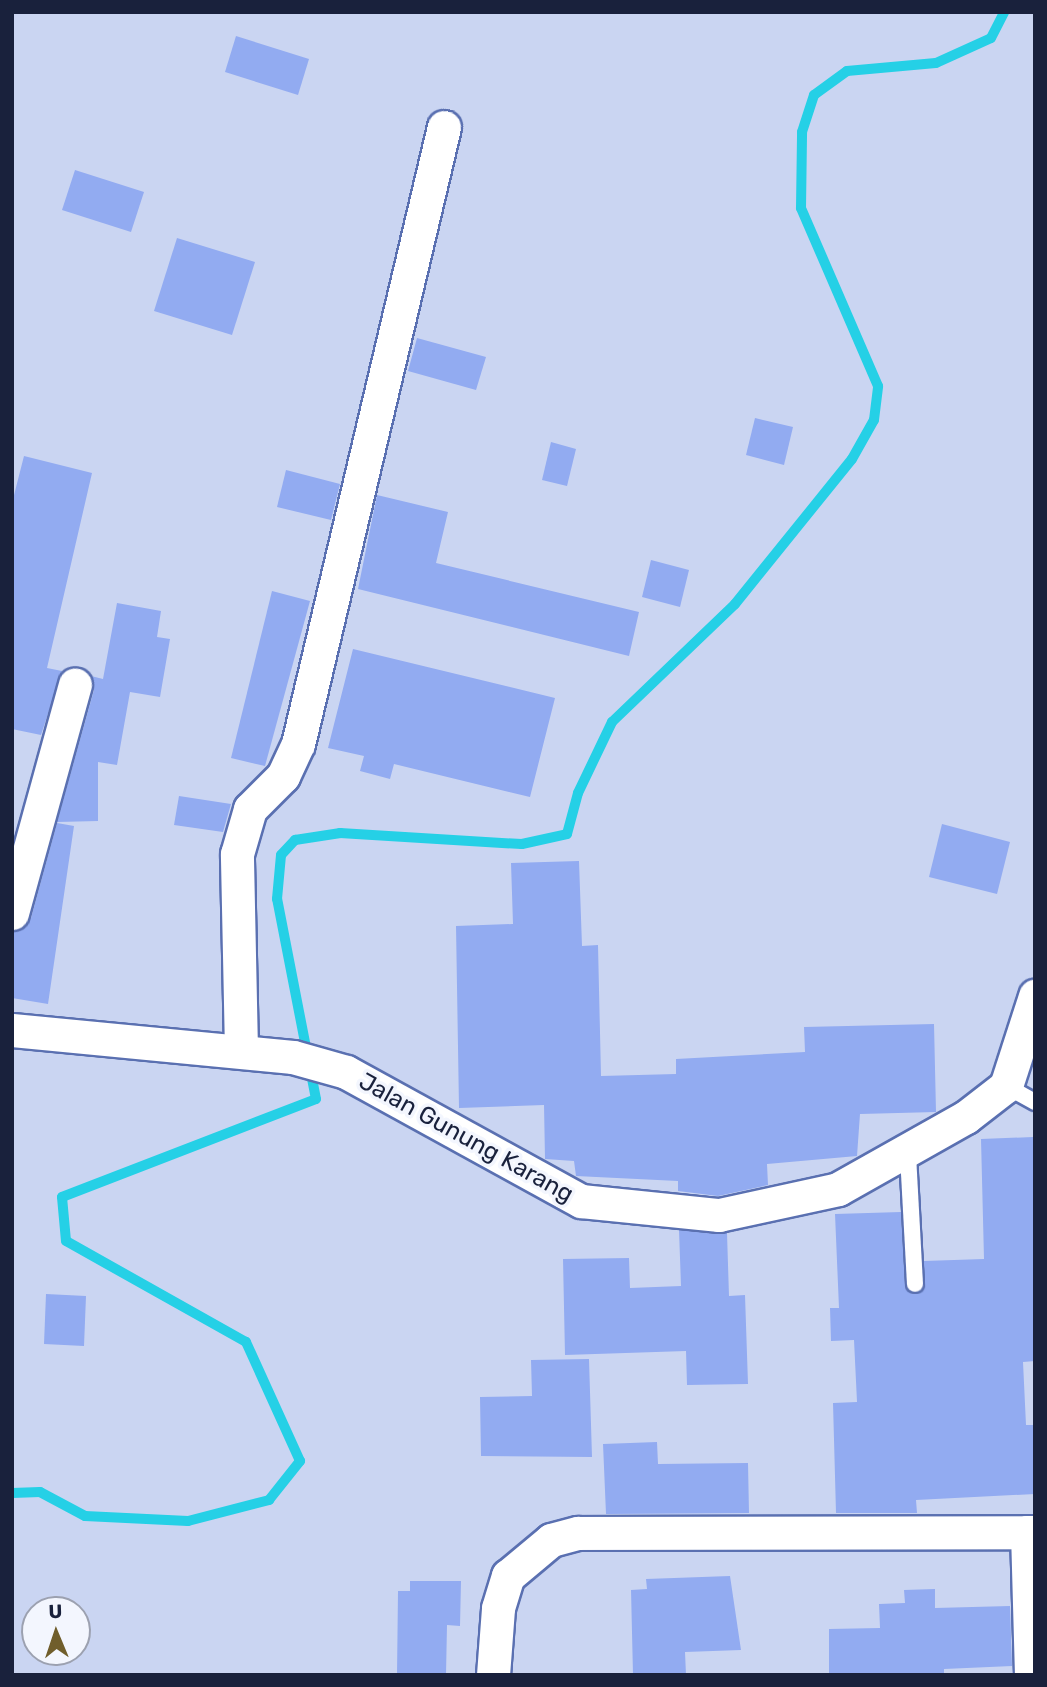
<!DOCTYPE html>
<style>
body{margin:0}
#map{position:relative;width:1047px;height:1687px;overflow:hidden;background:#cad5f2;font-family:Rubik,sans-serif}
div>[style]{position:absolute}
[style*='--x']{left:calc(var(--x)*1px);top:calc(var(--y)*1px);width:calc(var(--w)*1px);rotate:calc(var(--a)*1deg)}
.stream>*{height:10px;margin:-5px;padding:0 5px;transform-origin:5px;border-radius:5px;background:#25d0e6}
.building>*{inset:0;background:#92abf1}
.roads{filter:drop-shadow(2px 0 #5a70b1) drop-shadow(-2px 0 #5a70b1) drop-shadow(0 2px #5a70b1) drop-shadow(0 -2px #5a70b1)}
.service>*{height:16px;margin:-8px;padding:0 8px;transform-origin:8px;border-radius:8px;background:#fff}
.minor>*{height:33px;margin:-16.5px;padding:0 16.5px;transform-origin:16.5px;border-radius:16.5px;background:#fff}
span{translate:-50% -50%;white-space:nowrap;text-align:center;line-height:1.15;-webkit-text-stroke:7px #f3f6fe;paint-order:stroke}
.street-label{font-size:24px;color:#19213c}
.frame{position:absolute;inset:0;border:14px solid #19213c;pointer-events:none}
.north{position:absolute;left:21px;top:1596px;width:70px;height:70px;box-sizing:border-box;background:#f3f6fe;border:2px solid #9ca1b0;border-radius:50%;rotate:358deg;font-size:19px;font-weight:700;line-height:28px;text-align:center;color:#19213c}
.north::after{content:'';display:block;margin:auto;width:24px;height:32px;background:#705e2c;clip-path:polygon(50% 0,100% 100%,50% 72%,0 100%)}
</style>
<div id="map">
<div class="stream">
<i style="--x:12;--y:1493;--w:28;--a:-2"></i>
<i style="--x:40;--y:1492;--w:51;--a:28.1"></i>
<i style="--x:85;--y:1516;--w:103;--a:2.8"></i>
<i style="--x:188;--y:1521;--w:84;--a:-14.5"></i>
<i style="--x:269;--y:1500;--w:50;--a:-51.5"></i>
<i style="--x:300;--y:1461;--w:131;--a:-114.4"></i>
<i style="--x:246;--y:1342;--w:206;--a:-150.7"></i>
<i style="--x:66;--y:1241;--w:44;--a:-95.2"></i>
<i style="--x:62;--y:1197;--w:272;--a:-21.1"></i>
<i style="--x:316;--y:1099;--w:204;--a:-101"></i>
<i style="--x:277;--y:899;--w:44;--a:-84.8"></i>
<i style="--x:281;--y:855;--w:21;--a:-47"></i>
<i style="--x:295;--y:840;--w:46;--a:-8.8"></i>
<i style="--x:340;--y:833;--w:182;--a:3.5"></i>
<i style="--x:522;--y:844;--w:46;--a:-12.5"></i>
<i style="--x:567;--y:834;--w:42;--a:-75"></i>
<i style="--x:578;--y:793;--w:79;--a:-64.4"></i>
<i style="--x:612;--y:722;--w:170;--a:-43.8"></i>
<i style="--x:735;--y:604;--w:186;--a:-51.1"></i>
<i style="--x:852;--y:459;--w:45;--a:-60.6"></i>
<i style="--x:874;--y:420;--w:34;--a:-83"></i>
<i style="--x:878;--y:386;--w:194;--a:-113.4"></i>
<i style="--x:801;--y:208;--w:76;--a:-89.2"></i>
<i style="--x:802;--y:132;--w:39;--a:-72"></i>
<i style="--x:814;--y:95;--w:41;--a:-36"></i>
<i style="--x:847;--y:71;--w:89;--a:-5.1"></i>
<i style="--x:936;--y:63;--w:60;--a:-24.4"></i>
<i style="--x:991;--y:38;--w:29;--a:-63"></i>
</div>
<div class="building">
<i style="clip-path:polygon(236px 36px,309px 59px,298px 95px,225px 72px)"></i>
<i style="clip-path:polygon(75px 170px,144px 192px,131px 232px,62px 210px)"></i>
<i style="clip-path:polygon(177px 238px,255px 262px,232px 335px,154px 311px)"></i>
<i style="clip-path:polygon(417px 338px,486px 357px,476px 390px,408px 371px)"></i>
<i style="clip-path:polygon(755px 418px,793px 427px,784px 465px,746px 455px)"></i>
<i style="clip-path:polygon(551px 442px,576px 449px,567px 486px,542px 480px)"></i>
<i style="clip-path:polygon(24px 456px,92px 473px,47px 668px,62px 671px,41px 735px,12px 729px,12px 503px)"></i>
<i style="clip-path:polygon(286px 470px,340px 484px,331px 520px,277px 507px)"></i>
<i style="clip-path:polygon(377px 495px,448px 512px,436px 563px,639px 612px,629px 656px,358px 589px)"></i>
<i style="clip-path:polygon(651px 560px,689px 570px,680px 607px,642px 597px)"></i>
<i style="clip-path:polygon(272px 591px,310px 601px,265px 766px,231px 758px)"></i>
<i style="clip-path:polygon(117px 603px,161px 611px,157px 637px,170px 639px,160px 697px,130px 692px,117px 765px,98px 762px,98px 821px,57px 822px,94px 690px,91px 676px,103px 679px)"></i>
<i style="clip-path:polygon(353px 649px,555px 698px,530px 797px,394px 764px,390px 779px,360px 771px,364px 756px,328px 748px)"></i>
<i style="clip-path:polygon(179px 796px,231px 804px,223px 832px,174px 825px)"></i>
<i style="clip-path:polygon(57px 823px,74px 826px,48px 1004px,12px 998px,12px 932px,31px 918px)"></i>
<i style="clip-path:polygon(942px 824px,1010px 842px,997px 894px,929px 877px)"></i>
<i style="clip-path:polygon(579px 861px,582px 946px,598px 945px,601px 1076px,676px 1074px,676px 1059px,805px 1052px,804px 1027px,934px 1024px,936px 1112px,860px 1114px,857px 1156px,767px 1164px,768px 1185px,718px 1196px,678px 1191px,678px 1181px,576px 1176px,574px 1161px,545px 1159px,544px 1105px,459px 1108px,456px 926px,513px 924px,511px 863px)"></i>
<i style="clip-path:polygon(1033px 1137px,1035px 1361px,1023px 1362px,1026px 1425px,1035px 1425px,1035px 1494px,916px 1500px,917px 1513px,836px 1513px,833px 1403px,857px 1402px,854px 1340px,831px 1341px,830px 1308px,839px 1308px,835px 1214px,901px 1212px,905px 1285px,920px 1293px,924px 1261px,984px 1259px,981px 1139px)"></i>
<i style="clip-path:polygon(679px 1230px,727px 1233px,729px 1296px,745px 1295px,748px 1384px,687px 1385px,686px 1351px,565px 1355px,563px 1259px,629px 1258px,630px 1288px,681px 1286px)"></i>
<i style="clip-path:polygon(46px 1294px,86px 1296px,84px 1346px,44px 1344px)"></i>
<i style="clip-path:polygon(589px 1359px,592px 1457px,481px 1456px,480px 1397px,532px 1396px,531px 1360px)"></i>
<i style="clip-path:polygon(657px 1442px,658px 1464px,748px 1463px,749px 1513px,606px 1514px,603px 1444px)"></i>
<i style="clip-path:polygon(730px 1576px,741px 1650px,685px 1652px,686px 1675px,633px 1675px,631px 1590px,647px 1589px,646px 1579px)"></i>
<i style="clip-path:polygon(410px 1581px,461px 1581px,460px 1626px,447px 1625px,446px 1675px,397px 1675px,398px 1591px,410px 1591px)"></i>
<i style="clip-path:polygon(935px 1589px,935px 1608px,1010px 1606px,1012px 1666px,944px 1669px,944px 1675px,829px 1675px,829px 1629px,880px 1628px,879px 1604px,905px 1603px,904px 1590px)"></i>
</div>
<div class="roads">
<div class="service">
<i style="--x:1006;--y:1086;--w:33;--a:29"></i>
<i style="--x:908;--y:1155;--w:129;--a:86.9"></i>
</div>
<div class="minor">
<i style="--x:12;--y:913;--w:237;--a:-74.6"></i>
<i style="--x:12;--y:1030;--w:282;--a:5.5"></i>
<i style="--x:293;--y:1057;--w:55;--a:15.8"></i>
<i style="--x:346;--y:1072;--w:268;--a:28.8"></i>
<i style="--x:581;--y:1201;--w:139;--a:5.8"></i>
<i style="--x:719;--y:1215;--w:122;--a:-12.3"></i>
<i style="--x:838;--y:1189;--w:147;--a:-29.4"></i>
<i style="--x:966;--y:1117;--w:51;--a:-37.8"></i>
<i style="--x:1006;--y:1086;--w:95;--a:-72.1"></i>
<i style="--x:241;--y:1050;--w:196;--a:-91.2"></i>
<i style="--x:237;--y:854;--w:47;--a:-73.9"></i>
<i style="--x:250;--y:809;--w:47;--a:-45"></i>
<i style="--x:283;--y:776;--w:35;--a:-65"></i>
<i style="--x:298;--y:744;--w:634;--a:-76.69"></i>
<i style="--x:493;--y:1675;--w:67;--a:-85.7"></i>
<i style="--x:498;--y:1608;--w:34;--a:-73"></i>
<i style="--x:508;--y:1576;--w:56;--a:-39.9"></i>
<i style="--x:551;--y:1540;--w:28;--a:-15"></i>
<i style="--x:578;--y:1533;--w:449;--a:-0.1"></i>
<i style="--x:1031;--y:1675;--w:143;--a:-91.6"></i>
<i style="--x:1027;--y:1532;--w:8;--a:0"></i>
</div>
</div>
<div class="street-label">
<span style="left:466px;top:1138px;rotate:29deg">Jalan Gunung Karang</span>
</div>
<div class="frame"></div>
<div class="north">U</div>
</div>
